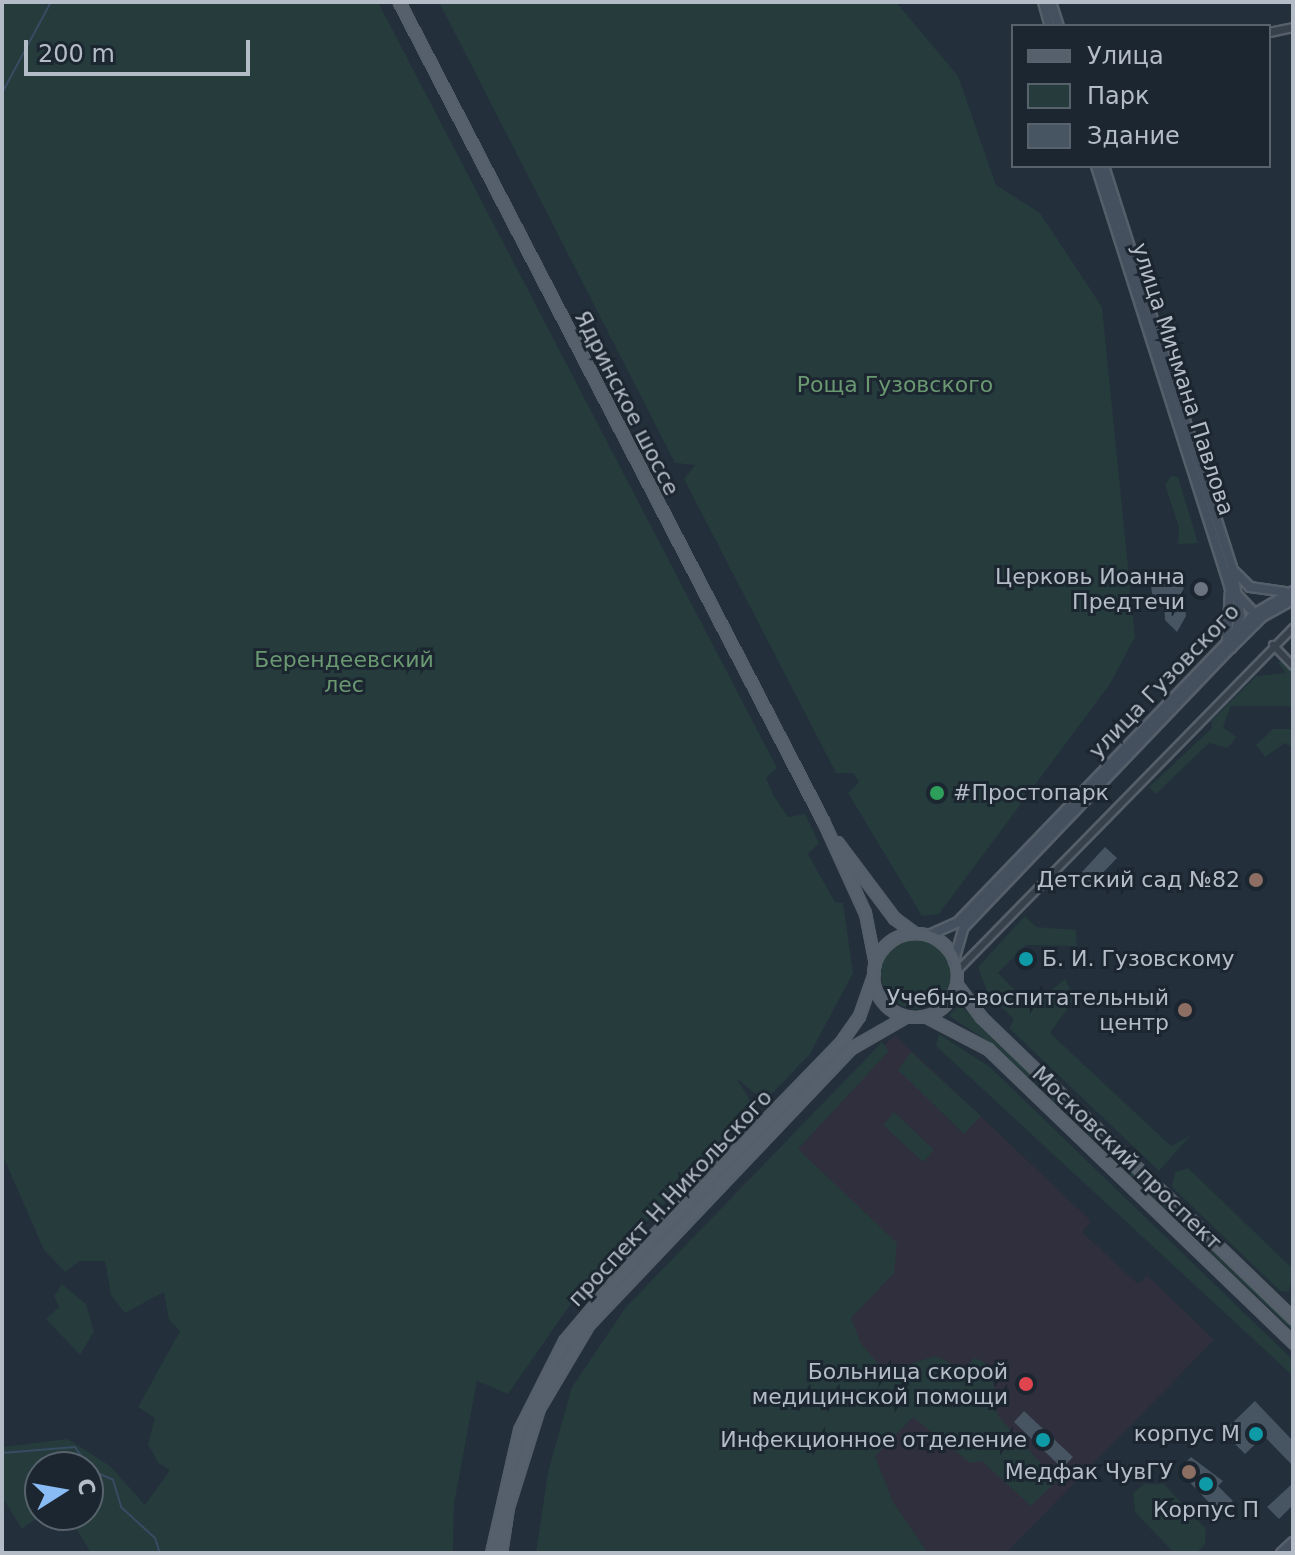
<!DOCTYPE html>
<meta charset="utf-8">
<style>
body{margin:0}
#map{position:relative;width:1295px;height:1555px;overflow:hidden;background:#232f3b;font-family:"DejaVu Sans",sans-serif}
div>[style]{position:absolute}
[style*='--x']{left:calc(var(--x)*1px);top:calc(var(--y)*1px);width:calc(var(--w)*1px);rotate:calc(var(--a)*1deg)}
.medical>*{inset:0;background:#302f3d}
.green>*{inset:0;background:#253b3c}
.round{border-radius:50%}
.stream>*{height:2px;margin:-1px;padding:0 1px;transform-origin:1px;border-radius:1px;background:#374c62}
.building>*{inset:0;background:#475562}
.roads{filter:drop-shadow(2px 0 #555f6a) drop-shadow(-2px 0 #555f6a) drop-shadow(0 2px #555f6a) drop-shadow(0 -2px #555f6a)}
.minor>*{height:6px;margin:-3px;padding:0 3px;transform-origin:3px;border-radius:3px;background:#37414c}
.tertiary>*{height:7px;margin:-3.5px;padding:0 3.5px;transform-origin:3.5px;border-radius:3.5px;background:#37414c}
.secondary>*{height:8px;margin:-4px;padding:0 4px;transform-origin:4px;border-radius:4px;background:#45505f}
.primary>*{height:9px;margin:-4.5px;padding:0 4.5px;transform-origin:4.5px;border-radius:4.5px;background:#55606c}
.primary>.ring{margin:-4.5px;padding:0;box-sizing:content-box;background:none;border:9px solid #55606c;border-radius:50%}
.dots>*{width:22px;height:22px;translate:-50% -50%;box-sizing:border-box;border:4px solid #1c2630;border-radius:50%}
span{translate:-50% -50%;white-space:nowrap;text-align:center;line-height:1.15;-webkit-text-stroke:6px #1c2630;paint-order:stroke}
.street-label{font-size:22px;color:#b3bcc7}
.park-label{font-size:22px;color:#6a9871}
.poi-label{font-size:22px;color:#b3bcc7}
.right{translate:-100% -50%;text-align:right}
.left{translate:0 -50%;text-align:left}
.frame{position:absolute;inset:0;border:4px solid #b3bcc7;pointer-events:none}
.legend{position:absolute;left:1011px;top:24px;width:260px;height:144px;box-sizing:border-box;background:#1c2630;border:2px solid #58626c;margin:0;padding:10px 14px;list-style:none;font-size:24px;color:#b3bcc7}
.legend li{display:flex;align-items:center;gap:16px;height:40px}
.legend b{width:40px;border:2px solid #58626c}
.north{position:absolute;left:24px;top:1451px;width:80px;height:80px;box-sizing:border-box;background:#1c2630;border:2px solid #58626c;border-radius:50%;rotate:79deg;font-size:22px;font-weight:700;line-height:32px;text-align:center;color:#b3bcc7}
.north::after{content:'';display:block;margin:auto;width:28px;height:36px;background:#89bbf5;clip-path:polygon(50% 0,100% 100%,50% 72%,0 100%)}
.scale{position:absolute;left:24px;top:40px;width:226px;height:36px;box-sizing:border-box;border:4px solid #b3bcc7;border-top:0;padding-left:10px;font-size:24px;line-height:28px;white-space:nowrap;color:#b3bcc7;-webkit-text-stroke:6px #1c2630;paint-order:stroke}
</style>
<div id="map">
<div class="medical">
<i style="clip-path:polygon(895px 1035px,1091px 1221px,1082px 1232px,1138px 1284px,1147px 1275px,1214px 1340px,1006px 1553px,928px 1553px,893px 1502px,874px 1456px,912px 1418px,734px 1194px)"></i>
</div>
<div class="green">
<i style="clip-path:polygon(2px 2px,378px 2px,777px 768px,766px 778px,774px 796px,788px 817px,805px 814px,819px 843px,808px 854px,835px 902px,843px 903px,853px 973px,810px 1054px,765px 1101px,737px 1079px,755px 1108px,577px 1295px,508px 1394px,477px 1381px,454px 1504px,453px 1553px,91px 1553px,68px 1515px,88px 1515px,88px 1467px,40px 1467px,41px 1515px,22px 1529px,2px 1497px,2px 1447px,68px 1439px,110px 1466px,145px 1505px,170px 1470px,158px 1463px,148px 1444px,155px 1418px,138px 1407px,180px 1331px,169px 1320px,164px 1292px,125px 1313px,111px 1295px,105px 1261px,80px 1261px,65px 1272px,44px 1250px,2px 1154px)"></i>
<i style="clip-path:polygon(439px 2px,896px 2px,958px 76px,996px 185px,1040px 213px,1102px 307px,1135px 637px,1110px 684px,939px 914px,922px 916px,848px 793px,859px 782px,853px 773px,836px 773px,684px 479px,695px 465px,675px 463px)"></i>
<i style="clip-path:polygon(1171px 476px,1178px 477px,1198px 543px,1178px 544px,1179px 527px,1165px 485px)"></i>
<i style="clip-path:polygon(1283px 658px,1293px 669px,1293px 706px,1231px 706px,1223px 727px,1236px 737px,1228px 748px,1209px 743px,1156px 794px,1149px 787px,1212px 728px,1211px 721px,1256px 676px,1286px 673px,1278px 663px)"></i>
<i style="clip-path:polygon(1273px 729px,1293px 729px,1293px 748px,1285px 743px,1265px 757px,1256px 745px)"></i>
<i style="clip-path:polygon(1025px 916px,1036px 927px,1076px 930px,1077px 946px,1026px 945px,998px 973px,1031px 1007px,1065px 979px,1075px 998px,1050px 1033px,1171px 1146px,1190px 1136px,1159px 1171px,1009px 1028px,1014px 1019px,988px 994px,978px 967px)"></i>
<i class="round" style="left:881px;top:939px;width:70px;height:70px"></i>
<i style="clip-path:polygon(959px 1004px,1293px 1327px,1293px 1331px,997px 1047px,949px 1016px)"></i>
<i style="clip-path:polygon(939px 1034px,990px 1067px,1293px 1360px,1293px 1376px,936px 1046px)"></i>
<i style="clip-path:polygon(882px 1042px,889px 1051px,798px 1149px,897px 1243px,894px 1273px,851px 1318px,861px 1344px,886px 1372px,935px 1356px,963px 1369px,975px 1358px,991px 1366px,998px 1416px,1057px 1481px,1031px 1506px,982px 1461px,970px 1463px,913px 1417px,875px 1456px,893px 1502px,928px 1553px,536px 1553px,548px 1472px,572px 1387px,626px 1307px)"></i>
<i style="clip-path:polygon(911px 1052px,981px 1116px,964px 1134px,898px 1070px)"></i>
<i style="clip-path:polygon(894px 1112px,934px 1150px,923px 1162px,883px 1125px)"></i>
<i style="clip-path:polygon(1188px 1168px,1293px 1269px,1289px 1292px,1280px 1291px,1172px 1187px,1175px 1172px)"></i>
<i style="clip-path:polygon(62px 1284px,86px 1304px,94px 1331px,80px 1355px,46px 1319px,59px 1307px,54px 1296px)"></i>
<i style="clip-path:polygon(1144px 1484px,1164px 1484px,1206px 1529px,1205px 1545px,1196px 1553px,1174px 1553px,1135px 1512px,1133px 1493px)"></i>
</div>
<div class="stream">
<i style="--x:2;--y:93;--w:103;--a:-61.7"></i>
<i style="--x:2;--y:1453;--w:73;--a:-4.7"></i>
<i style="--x:75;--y:1447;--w:28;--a:55"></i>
<i style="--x:91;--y:1470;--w:24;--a:24"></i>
<i style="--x:113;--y:1480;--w:28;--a:73"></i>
<i style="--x:121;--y:1507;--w:46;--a:42.4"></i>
<i style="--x:155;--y:1538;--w:16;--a:72"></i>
</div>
<div class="building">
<i style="clip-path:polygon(1183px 582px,1186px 616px,1177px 632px,1165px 620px,1164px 599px,1153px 600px,1151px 586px)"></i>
<i style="clip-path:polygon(1105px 847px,1117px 858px,1092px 884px,1081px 873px)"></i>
<i style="clip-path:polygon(1255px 1401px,1293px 1441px,1293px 1466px,1264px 1436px,1245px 1454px,1223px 1432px)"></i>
<i style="clip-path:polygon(1024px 1411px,1073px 1457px,1062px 1468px,1014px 1422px)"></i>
<i style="clip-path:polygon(1191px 1457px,1223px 1481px,1218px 1486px,1233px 1501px,1220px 1514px,1178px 1470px)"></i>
<i style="clip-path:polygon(1293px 1483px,1293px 1505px,1279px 1519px,1267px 1507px)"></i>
</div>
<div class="roads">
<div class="minor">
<i style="--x:1273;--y:645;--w:29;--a:46"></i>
<i style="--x:957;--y:971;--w:480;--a:-45.6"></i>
</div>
<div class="tertiary">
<i style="--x:1269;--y:32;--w:25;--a:-12"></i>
</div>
<div class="secondary">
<i style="--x:1043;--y:2;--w:25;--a:74"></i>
<i style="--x:1051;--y:2;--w:25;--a:72"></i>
<i style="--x:1096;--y:166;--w:441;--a:72.4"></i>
<i style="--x:1229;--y:586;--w:41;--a:47"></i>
<i style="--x:1104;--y:166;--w:421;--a:72.3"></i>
<i style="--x:1232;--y:567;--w:49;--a:80.5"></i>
<i style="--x:1240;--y:615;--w:34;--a:105"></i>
<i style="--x:1235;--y:572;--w:21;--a:45"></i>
<i style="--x:1250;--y:587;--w:35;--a:8"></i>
<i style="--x:1227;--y:640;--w:50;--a:-86.6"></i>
<i style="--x:929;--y:935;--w:32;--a:-24"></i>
<i style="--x:958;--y:922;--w:427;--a:-46.1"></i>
<i style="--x:1254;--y:614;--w:45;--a:-30.5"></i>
<i style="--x:954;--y:961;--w:35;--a:-74"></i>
<i style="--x:964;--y:927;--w:386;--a:-46.3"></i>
<i style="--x:1231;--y:648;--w:44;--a:-45"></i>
<i style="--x:1262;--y:617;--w:35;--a:-29"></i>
<i style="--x:1281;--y:1553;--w:16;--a:-43"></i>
<i style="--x:1292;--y:1553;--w:1;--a:-45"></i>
</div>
<div class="primary">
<i style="--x:399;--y:2;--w:922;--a:62.63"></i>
<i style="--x:823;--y:821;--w:101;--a:65.5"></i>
<i style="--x:865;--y:913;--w:52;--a:78.9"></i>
<i style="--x:837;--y:842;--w:95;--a:53.1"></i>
<i style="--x:894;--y:918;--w:26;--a:36"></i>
<i class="ring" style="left:873px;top:933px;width:75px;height:75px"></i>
<i style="--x:957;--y:985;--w:40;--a:53"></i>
<i style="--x:981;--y:1017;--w:434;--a:44"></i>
<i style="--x:925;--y:1016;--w:71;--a:27.6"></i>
<i style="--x:988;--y:1049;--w:424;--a:43.9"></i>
<i style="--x:491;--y:1553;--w:126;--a:-77.2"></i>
<i style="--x:519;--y:1430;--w:100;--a:-63.2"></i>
<i style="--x:564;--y:1341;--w:135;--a:-49.8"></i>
<i style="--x:651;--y:1238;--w:272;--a:-45.9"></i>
<i style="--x:840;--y:1043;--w:33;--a:-55"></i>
<i style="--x:859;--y:1016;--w:46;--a:-70.8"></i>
<i style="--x:501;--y:1553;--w:47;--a:-81.3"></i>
<i style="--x:508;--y:1507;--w:104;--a:-72.6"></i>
<i style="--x:539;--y:1408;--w:96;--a:-59.4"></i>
<i style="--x:588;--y:1325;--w:382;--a:-46.5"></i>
<i style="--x:851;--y:1048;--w:62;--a:-29.9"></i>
</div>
</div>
<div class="dots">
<i style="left:1201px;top:589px;background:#6b7280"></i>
<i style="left:937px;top:793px;background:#2e9e5b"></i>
<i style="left:1256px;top:880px;background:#8d6e63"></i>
<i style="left:1026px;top:959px;background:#0f9aa8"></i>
<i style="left:1185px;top:1010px;background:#8d6e63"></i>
<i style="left:1026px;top:1384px;background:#e0444e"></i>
<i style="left:1256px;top:1434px;background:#0f9aa8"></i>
<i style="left:1043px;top:1440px;background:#0f9aa8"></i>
<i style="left:1189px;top:1472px;background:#8d6e63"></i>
<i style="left:1206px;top:1484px;background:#0f9aa8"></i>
</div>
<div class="street-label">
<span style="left:1183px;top:379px;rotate:72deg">улица Мичмана Павлова</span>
<span style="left:627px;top:403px;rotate:63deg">Ядринское шоссе</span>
<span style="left:1164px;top:681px;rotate:-46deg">улица Гузовского</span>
<span style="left:1127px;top:1158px;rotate:44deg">Московский проспект</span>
<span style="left:670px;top:1198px;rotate:-47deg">проспект Н.Никольского</span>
</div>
<div class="park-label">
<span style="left:895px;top:385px">Роща Гузовского</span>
<span style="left:344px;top:672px">Берендеевский<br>лес</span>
</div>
<div class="poi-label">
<span class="right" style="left:1185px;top:589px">Церковь Иоанна<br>Предтечи</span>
<span class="left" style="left:953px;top:793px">#Простопарк</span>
<span class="right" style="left:1240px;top:880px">Детский сад №82</span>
<span class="left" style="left:1042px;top:959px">Б. И. Гузовскому</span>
<span class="right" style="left:1169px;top:1010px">Учебно-воспитательный<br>центр</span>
<span class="right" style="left:1008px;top:1384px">Больница скорой<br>медицинской помощи</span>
<span class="right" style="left:1240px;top:1434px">корпус М</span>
<span class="right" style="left:1027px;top:1440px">Инфекционное отделение</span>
<span class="right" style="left:1173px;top:1472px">Медфак ЧувГУ</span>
<span style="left:1206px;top:1510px">Корпус П</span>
</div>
<div class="frame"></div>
<ul class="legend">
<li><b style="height:10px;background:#55606c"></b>Улица</li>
<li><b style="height:22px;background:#253b3c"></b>Парк</li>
<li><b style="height:22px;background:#475562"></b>Здание</li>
</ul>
<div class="north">С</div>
<div class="scale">200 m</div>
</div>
